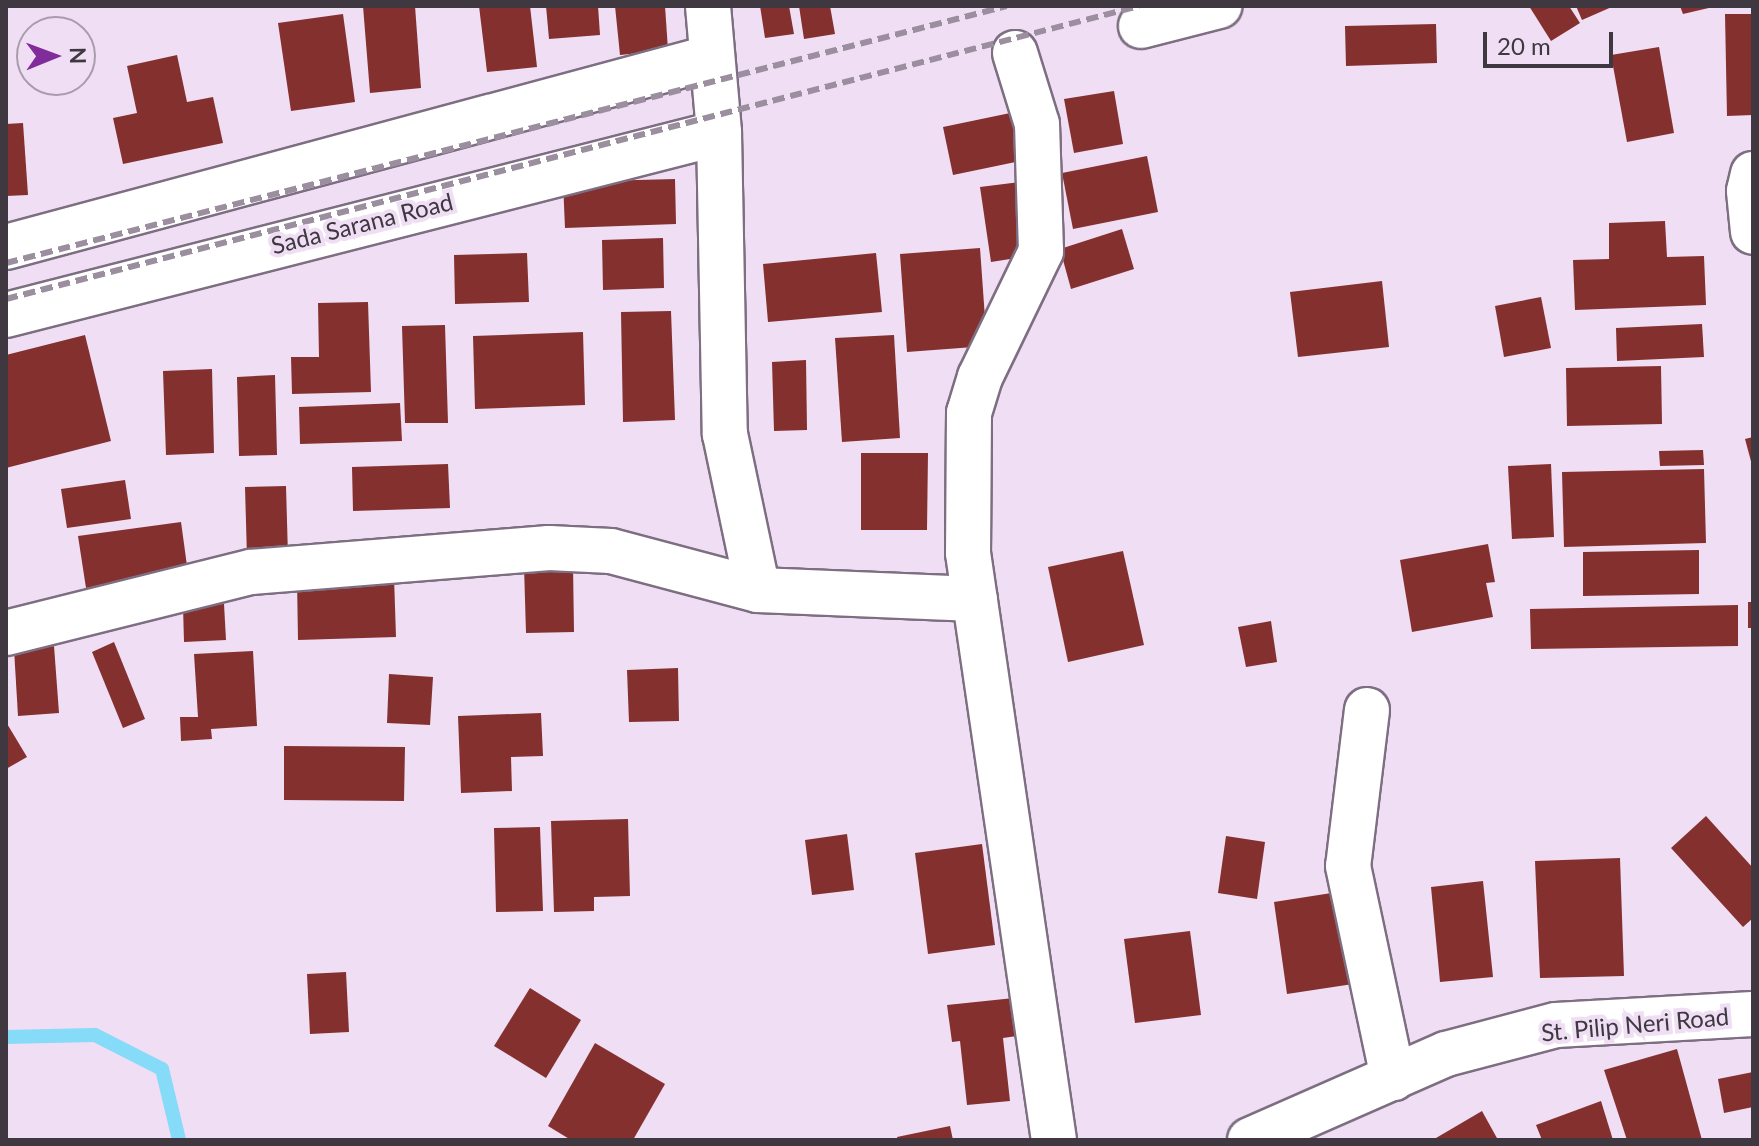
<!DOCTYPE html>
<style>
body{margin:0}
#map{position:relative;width:1759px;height:1146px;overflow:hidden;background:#efdef4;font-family:Lato,sans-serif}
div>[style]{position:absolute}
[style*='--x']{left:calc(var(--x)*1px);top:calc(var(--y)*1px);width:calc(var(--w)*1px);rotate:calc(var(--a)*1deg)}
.stream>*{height:14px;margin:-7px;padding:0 7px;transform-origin:7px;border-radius:7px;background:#85dbf8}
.building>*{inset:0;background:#84302e}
.roads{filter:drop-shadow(2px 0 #7d6e81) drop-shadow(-2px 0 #7d6e81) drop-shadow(0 2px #7d6e81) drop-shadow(0 -2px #7d6e81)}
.street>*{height:44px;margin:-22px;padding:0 22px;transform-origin:22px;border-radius:22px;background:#fff}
.secondary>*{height:44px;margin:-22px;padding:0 22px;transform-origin:22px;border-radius:22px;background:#fff}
.rail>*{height:6px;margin-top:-3px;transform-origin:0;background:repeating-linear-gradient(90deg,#9b8e9e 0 12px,transparent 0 18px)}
span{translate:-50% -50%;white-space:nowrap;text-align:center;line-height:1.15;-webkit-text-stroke:8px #efdef4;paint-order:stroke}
.street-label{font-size:24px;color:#3f3841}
.frame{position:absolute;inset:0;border:8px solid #3f3841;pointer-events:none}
.north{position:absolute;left:16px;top:16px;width:80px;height:80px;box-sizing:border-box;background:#efdef4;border:2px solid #a99cac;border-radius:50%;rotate:89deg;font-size:22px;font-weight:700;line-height:32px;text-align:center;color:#3f3841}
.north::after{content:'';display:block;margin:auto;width:28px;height:36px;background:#812c9b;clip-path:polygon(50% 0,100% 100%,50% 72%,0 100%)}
.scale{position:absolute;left:1483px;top:32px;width:130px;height:36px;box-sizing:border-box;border:4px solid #3f3841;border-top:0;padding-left:10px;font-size:24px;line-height:28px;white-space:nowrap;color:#3f3841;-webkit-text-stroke:6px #efdef4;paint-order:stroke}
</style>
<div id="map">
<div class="stream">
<i style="--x:6;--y:1037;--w:89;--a:-1.3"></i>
<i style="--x:95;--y:1035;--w:75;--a:26.9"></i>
<i style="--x:162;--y:1069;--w:73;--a:76.5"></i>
</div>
<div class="building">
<i style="clip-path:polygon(363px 6px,415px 6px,421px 88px,370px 93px)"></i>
<i style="clip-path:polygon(479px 6px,530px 6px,537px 67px,487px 72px)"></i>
<i style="clip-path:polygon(546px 6px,598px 6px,600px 35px,549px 39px)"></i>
<i style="clip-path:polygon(615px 6px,665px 6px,668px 50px,620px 55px)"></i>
<i style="clip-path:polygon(760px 6px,789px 6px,794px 34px,765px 38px)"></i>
<i style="clip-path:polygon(799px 6px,830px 6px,835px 34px,804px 39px)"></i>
<i style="clip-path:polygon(1529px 6px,1569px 6px,1580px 23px,1551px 41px)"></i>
<i style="clip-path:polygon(1576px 6px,1614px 6px,1582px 20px)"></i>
<i style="clip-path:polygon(1680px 6px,1713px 6px,1713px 7px,1683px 14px)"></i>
<i style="clip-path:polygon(343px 14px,355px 102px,291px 111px,278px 23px)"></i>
<i style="clip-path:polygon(1725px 14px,1751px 14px,1753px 115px,1727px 116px)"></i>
<i style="clip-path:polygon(1436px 24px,1437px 63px,1346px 66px,1345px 26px)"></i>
<i style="clip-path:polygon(1659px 47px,1674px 133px,1627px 142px,1611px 55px)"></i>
<i style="clip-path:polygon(177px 55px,187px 102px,213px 97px,223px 143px,123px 164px,113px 118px,137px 113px,127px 66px)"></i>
<i style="clip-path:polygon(1114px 91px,1123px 144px,1074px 153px,1064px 99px)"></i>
<i style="clip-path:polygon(1015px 112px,1025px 160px,953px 175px,943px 127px)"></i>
<i style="clip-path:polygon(23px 123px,28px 195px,6px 196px,6px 124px)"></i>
<i style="clip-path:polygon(1147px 156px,1158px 212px,1073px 229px,1062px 173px)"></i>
<i style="clip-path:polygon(675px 179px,676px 224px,565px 228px,563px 182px)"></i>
<i style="clip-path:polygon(1019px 182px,1030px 256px,991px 262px,980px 187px)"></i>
<i style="clip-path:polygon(1665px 221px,1667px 257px,1704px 256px,1706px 305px,1575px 310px,1573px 260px,1609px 259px,1609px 223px)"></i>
<i style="clip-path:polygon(1122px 229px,1134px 269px,1071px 289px,1060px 249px)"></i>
<i style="clip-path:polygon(663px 238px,664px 288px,603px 290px,602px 240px)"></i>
<i style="clip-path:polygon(980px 248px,987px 346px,907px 352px,900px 254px)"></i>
<i style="clip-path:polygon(527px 253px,529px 302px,455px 304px,454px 255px)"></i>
<i style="clip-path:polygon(876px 253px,882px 312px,768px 322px,763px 264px)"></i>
<i style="clip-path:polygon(1382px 281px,1389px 347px,1298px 357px,1290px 292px)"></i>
<i style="clip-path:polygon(1541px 297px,1551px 348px,1504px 357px,1495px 306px)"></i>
<i style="clip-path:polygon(368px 302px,371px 392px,292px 394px,291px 357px,319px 357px,318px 303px)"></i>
<i style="clip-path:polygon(671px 311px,675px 420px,623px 422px,621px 312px)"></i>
<i style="clip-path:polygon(1702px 324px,1704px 357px,1617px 361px,1616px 328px)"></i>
<i style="clip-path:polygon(445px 325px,448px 423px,405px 423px,402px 326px)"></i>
<i style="clip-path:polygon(583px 332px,585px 405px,475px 409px,473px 336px)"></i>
<i style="clip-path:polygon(85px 335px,111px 441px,6px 468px,6px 355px)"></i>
<i style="clip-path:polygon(894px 335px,900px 438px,842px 442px,835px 338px)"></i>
<i style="clip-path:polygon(806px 360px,807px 430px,774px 431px,772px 362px)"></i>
<i style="clip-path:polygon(1661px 366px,1662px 424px,1567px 426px,1566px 368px)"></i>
<i style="clip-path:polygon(212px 369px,214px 453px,166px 455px,163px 371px)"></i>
<i style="clip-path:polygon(275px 375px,277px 455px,239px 456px,237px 377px)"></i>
<i style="clip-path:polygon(400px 403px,402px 441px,300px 444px,299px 407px)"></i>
<i style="clip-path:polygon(1753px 437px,1753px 465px,1752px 465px,1745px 439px)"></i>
<i style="clip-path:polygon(1703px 450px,1704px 465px,1660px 466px,1659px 451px)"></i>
<i style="clip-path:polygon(861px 453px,928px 453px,927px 530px,861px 530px)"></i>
<i style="clip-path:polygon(448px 464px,450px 508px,353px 511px,352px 467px)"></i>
<i style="clip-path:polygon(1551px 464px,1554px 537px,1512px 539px,1508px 466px)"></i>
<i style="clip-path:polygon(1704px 469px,1706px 543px,1564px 547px,1562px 472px)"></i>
<i style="clip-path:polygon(125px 480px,131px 519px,67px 528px,61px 489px)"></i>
<i style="clip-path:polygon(286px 486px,288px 556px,247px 557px,245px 487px)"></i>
<i style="clip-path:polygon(181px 522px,188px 573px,86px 588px,78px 536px)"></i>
<i style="clip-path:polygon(1488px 544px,1495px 582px,1486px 583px,1493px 617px,1412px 632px,1400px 560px)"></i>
<i style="clip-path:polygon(1699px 550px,1699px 594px,1583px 596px,1583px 552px)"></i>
<i style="clip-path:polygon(1123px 551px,1144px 645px,1068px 662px,1048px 567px)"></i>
<i style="clip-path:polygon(573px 565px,574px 632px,526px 633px,524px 566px)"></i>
<i style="clip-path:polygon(394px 577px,396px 637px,298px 640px,297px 579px)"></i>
<i style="clip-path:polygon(1748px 602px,1753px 602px,1753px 628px,1748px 628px)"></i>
<i style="clip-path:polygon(224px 604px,226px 640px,184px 642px,183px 606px)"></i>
<i style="clip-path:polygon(1738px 605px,1738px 646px,1531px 649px,1530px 609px)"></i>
<i style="clip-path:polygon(1271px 621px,1277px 662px,1246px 667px,1238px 627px)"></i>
<i style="clip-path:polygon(114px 642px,145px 719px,123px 728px,92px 652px)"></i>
<i style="clip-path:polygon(54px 646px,59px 713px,18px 716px,14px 649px)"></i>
<i style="clip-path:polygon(253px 651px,257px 726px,211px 729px,212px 739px,181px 741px,180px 717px,198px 717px,194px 654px)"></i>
<i style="clip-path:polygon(678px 668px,679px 721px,629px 722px,627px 670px)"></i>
<i style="clip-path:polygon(389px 674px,433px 677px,430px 725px,387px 723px)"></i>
<i style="clip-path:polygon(541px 713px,543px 756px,511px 757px,512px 791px,461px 793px,458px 716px)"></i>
<i style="clip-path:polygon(6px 722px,27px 757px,6px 769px)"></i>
<i style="clip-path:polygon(284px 746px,405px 747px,404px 801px,284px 800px)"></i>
<i style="clip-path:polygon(1706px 816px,1753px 868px,1753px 918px,1743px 927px,1671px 848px)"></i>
<i style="clip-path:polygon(628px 819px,630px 896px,594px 897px,594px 911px,554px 912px,551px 821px)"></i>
<i style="clip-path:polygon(540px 827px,543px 911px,496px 912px,494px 828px)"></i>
<i style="clip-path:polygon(847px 834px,854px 890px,812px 895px,805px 840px)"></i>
<i style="clip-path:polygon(1226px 836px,1265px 842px,1257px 899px,1218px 893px)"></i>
<i style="clip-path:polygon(982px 844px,995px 945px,928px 954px,915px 853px)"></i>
<i style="clip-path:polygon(1620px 858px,1624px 976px,1540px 978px,1535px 861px)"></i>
<i style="clip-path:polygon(1483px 881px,1493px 977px,1440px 982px,1431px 887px)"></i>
<i style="clip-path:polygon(1338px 892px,1353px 984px,1287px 994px,1274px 902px)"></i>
<i style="clip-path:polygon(1190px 931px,1201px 1015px,1135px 1023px,1124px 939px)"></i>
<i style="clip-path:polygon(346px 972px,349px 1032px,310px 1034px,307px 974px)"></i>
<i style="clip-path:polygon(530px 988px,581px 1020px,546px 1078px,494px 1046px)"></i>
<i style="clip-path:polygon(1014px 998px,1017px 1036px,1003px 1038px,1010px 1101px,967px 1105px,960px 1041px,952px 1042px,947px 1005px)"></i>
<i style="clip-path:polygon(595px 1043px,665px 1084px,633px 1140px,571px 1140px,548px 1126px)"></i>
<i style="clip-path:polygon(1677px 1049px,1702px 1140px,1627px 1140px,1604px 1070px)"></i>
<i style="clip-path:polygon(1753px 1072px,1753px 1107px,1724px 1113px,1718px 1079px)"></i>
<i style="clip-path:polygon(1601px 1101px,1613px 1140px,1542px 1140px,1536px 1125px)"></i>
<i style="clip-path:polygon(1482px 1111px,1498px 1140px,1437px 1140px,1436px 1138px)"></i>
<i style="clip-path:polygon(950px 1126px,953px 1140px,898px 1140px,897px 1137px)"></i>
</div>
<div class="roads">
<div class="street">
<i style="--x:708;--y:6;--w:127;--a:85"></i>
<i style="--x:719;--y:133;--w:301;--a:88.9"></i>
<i style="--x:725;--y:434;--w:159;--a:78.1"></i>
<i style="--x:1141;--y:26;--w:81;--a:-14.4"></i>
<i style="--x:1015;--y:53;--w:74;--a:72.8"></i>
<i style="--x:1037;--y:124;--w:127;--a:88.2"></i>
<i style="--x:1041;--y:251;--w:140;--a:115.8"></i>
<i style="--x:980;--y:377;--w:38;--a:107"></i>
<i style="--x:969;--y:413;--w:140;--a:90.4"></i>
<i style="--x:968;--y:553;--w:593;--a:81.67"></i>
<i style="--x:1753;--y:174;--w:17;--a:103"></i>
<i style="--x:1749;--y:191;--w:41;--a:84.4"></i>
<i style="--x:6;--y:247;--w:728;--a:-15.05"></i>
<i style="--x:6;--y:315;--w:736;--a:-14.32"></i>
<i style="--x:6;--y:633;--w:252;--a:-14"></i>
<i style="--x:251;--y:572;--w:299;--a:-4.6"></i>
<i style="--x:549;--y:548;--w:62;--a:2.8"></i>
<i style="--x:611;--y:551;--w:152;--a:14.9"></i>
<i style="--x:758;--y:590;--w:217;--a:2.4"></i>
<i style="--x:1367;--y:710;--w:157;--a:96.9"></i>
<i style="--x:1348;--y:866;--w:217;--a:78"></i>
</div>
<div class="secondary">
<i style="--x:1250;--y:1140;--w:214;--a:-23.7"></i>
<i style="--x:1446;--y:1054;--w:114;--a:-14.8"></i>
<i style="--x:1556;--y:1025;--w:197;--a:-3.2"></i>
</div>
</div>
<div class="rail">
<i style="--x:6;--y:263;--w:1033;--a:-14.4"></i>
<i style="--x:6;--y:299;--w:1170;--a:-14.5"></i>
</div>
<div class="street-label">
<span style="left:362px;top:223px;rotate:-14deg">Sada Sarana Road</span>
<span style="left:1635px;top:1024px;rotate:-5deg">St. Pilip Neri Road</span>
</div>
<div class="frame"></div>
<div class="north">N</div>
<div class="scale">20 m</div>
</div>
